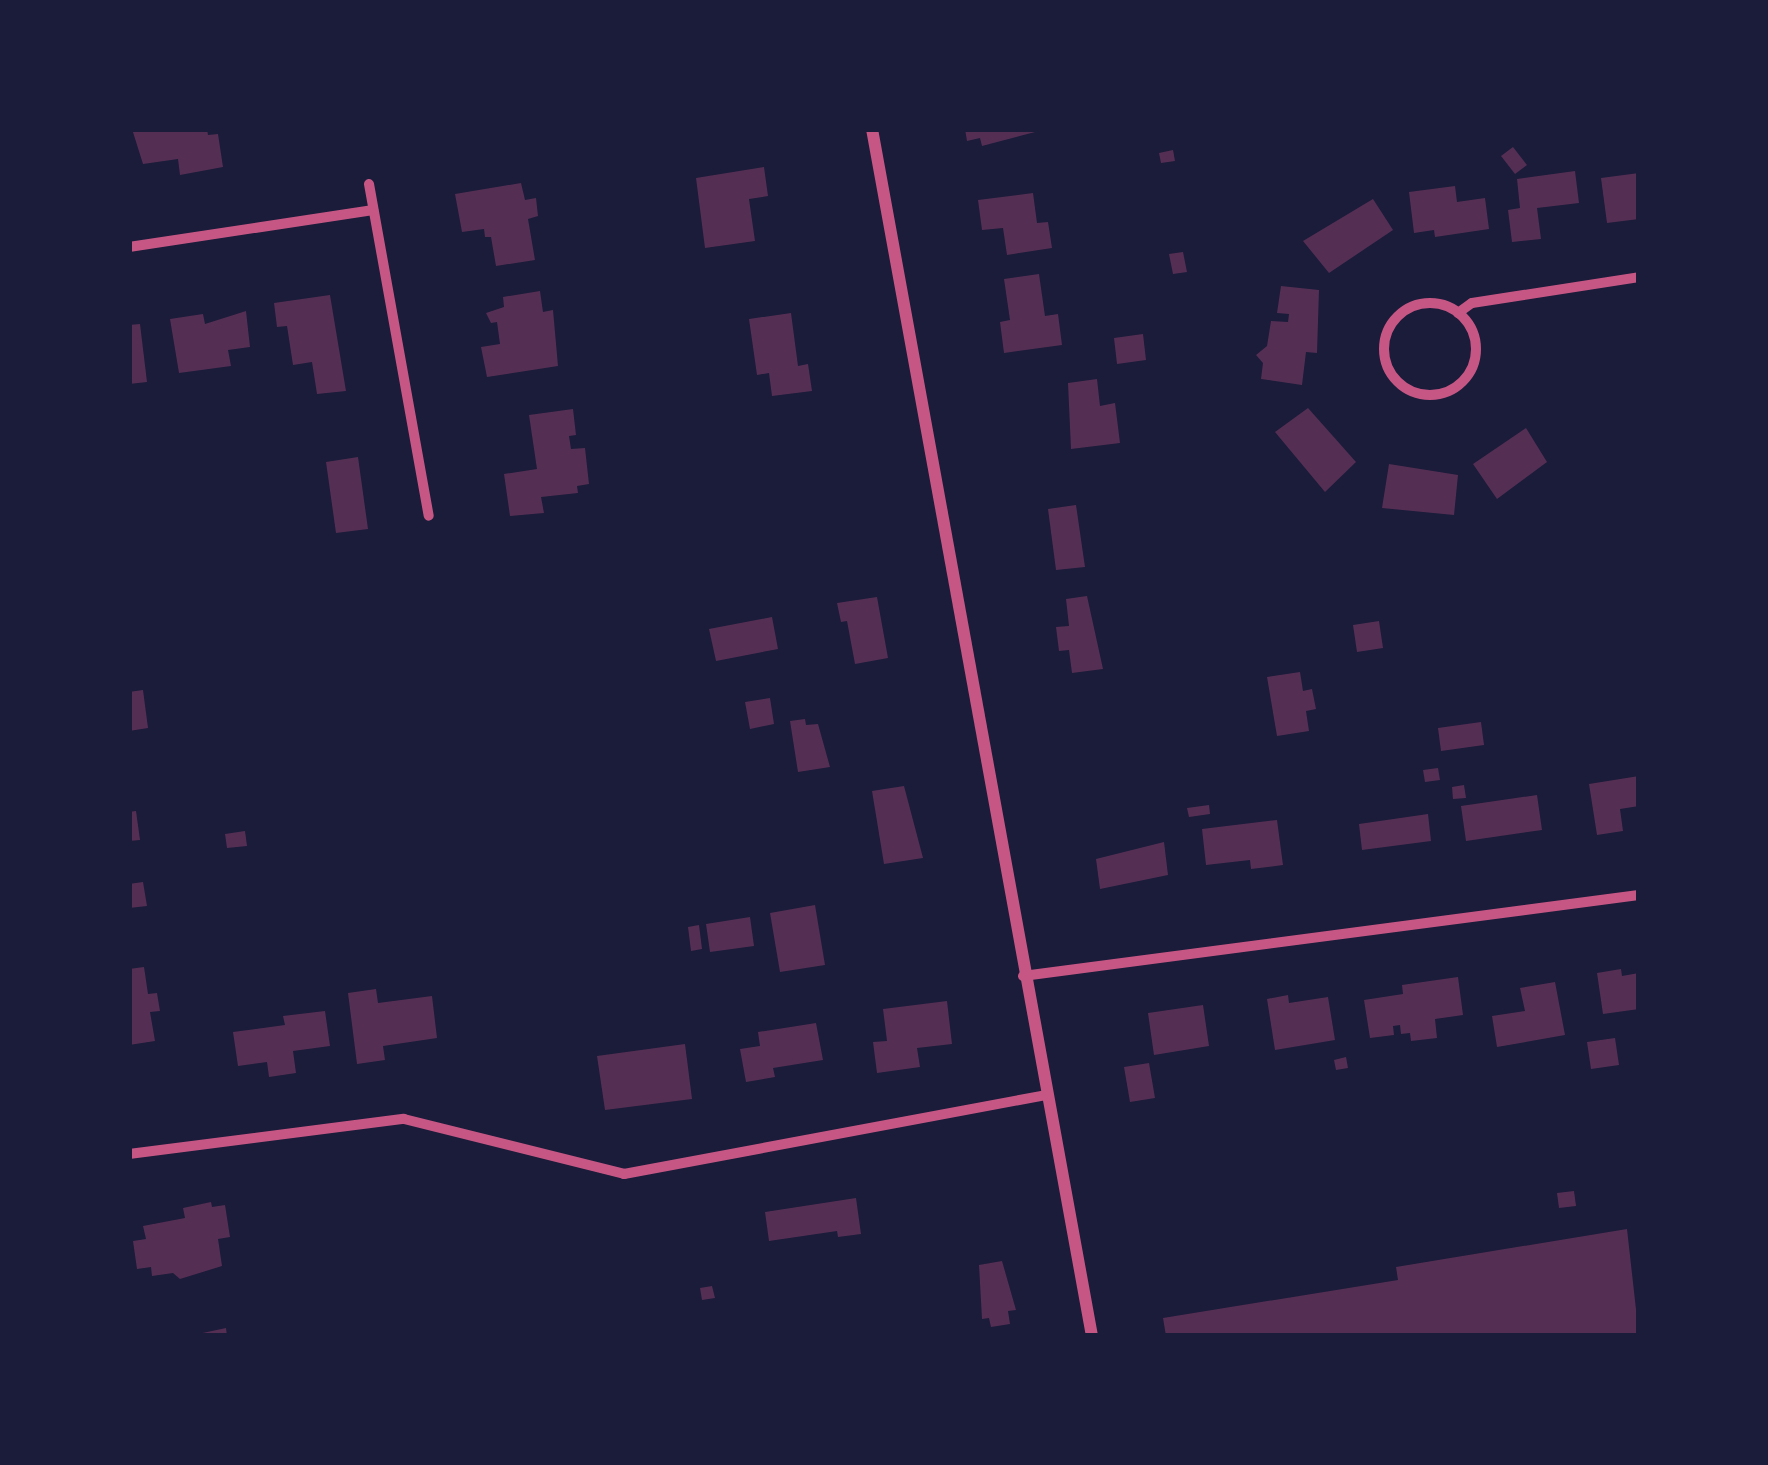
<!DOCTYPE html>
<style>
body{margin:0}
#map{position:relative;width:1768px;height:1465px;overflow:hidden;background:#1b1b3a;font-family:"Archivo Narrow",sans-serif}
div>[style]{position:absolute}
[style*='--x']{left:calc(var(--x)*1px);top:calc(var(--y)*1px);width:calc(var(--w)*1px);rotate:calc(var(--a)*1deg)}
.building>*{inset:0;background:#542f53}
.minor>*{height:10px;margin:-5px;padding:0 5px;transform-origin:5px;border-radius:5px;background:#c65784}
.minor>.ring{margin:-5px;padding:0;box-sizing:content-box;background:none;border:10px solid #c65784;border-radius:50%}
.tertiary>*{height:12px;margin:-6px;padding:0 6px;transform-origin:6px;border-radius:6px;background:#c65784}
span{translate:-50% -50%;white-space:nowrap;text-align:center;line-height:1.15;-webkit-text-stroke:9px #1b1b3a;paint-order:stroke}
.frame{position:absolute;inset:0;border:132px solid #1b1b3a;pointer-events:none}
</style>
<div id="map">
<div class="building">
<i style="clip-path:polygon(132px 129px,207px 129px,208px 135px,218px 134px,223px 167px,180px 175px,178px 159px,143px 164px)"></i>
<i style="clip-path:polygon(965px 129px,1039px 129px,1039px 131px,982px 146px,980px 138px,967px 141px)"></i>
<i style="clip-path:polygon(1513px 147px,1527px 165px,1515px 174px,1501px 156px)"></i>
<i style="clip-path:polygon(1173px 150px,1175px 161px,1161px 163px,1159px 153px)"></i>
<i style="clip-path:polygon(764px 167px,768px 196px,749px 199px,755px 241px,705px 248px,696px 178px)"></i>
<i style="clip-path:polygon(1575px 171px,1579px 203px,1537px 208px,1541px 239px,1512px 242px,1508px 210px,1520px 208px,1517px 179px)"></i>
<i style="clip-path:polygon(1639px 173px,1639px 219px,1607px 223px,1601px 178px)"></i>
<i style="clip-path:polygon(521px 183px,525px 200px,536px 198px,538px 216px,528px 219px,535px 260px,496px 266px,491px 237px,485px 237px,484px 229px,462px 232px,455px 194px)"></i>
<i style="clip-path:polygon(1455px 186px,1457px 202px,1485px 198px,1489px 229px,1435px 237px,1434px 230px,1414px 233px,1409px 192px)"></i>
<i style="clip-path:polygon(1033px 193px,1037px 223px,1048px 222px,1052px 248px,1007px 255px,1003px 228px,982px 230px,978px 200px)"></i>
<i style="clip-path:polygon(1373px 199px,1393px 230px,1329px 273px,1303px 241px)"></i>
<i style="clip-path:polygon(1183px 252px,1187px 272px,1173px 274px,1169px 254px)"></i>
<i style="clip-path:polygon(1039px 274px,1045px 316px,1058px 314px,1062px 345px,1004px 353px,1000px 322px,1010px 320px,1004px 279px)"></i>
<i style="clip-path:polygon(1281px 286px,1319px 290px,1317px 353px,1306px 352px,1302px 385px,1261px 379px,1263px 363px,1256px 355px,1267px 346px,1271px 321px,1288px 322px,1289px 314px,1277px 313px)"></i>
<i style="clip-path:polygon(540px 291px,543px 312px,553px 310px,558px 366px,487px 377px,481px 347px,500px 344px,497px 322px,491px 323px,486px 313px,504px 307px,503px 297px)"></i>
<i style="clip-path:polygon(330px 295px,346px 391px,317px 394px,312px 362px,293px 365px,287px 326px,277px 327px,274px 303px)"></i>
<i style="clip-path:polygon(246px 311px,250px 347px,228px 350px,231px 366px,179px 373px,170px 319px,203px 314px,205px 324px)"></i>
<i style="clip-path:polygon(791px 313px,798px 366px,808px 364px,812px 391px,772px 396px,769px 373px,757px 375px,749px 319px)"></i>
<i style="clip-path:polygon(140px 324px,147px 382px,129px 384px,129px 325px)"></i>
<i style="clip-path:polygon(1143px 334px,1146px 360px,1117px 364px,1114px 338px)"></i>
<i style="clip-path:polygon(1097px 379px,1100px 406px,1115px 403px,1120px 443px,1071px 449px,1068px 383px)"></i>
<i style="clip-path:polygon(1308px 408px,1356px 462px,1325px 492px,1275px 432px)"></i>
<i style="clip-path:polygon(573px 409px,576px 435px,569px 436px,571px 449px,585px 448px,589px 484px,577px 486px,578px 493px,541px 497px,544px 513px,510px 516px,504px 474px,537px 469px,529px 415px)"></i>
<i style="clip-path:polygon(1526px 428px,1547px 462px,1497px 499px,1473px 464px)"></i>
<i style="clip-path:polygon(358px 457px,368px 529px,336px 533px,326px 462px)"></i>
<i style="clip-path:polygon(1389px 464px,1458px 475px,1454px 515px,1382px 508px)"></i>
<i style="clip-path:polygon(1076px 505px,1085px 567px,1056px 570px,1048px 509px)"></i>
<i style="clip-path:polygon(1087px 596px,1103px 669px,1072px 673px,1069px 650px,1059px 651px,1056px 627px,1069px 626px,1066px 599px)"></i>
<i style="clip-path:polygon(877px 597px,888px 658px,855px 664px,847px 621px,841px 622px,837px 603px)"></i>
<i style="clip-path:polygon(772px 617px,778px 649px,716px 661px,709px 629px)"></i>
<i style="clip-path:polygon(1379px 621px,1383px 648px,1357px 652px,1353px 625px)"></i>
<i style="clip-path:polygon(1300px 672px,1303px 691px,1312px 689px,1316px 709px,1306px 711px,1309px 731px,1277px 736px,1267px 677px)"></i>
<i style="clip-path:polygon(143px 690px,148px 728px,129px 731px,129px 692px)"></i>
<i style="clip-path:polygon(770px 698px,774px 724px,750px 729px,745px 702px)"></i>
<i style="clip-path:polygon(805px 719px,806px 725px,818px 724px,830px 767px,798px 772px,790px 721px)"></i>
<i style="clip-path:polygon(1481px 722px,1484px 745px,1441px 751px,1438px 728px)"></i>
<i style="clip-path:polygon(1438px 768px,1440px 780px,1425px 782px,1423px 770px)"></i>
<i style="clip-path:polygon(1639px 776px,1639px 806px,1620px 809px,1623px 831px,1597px 835px,1589px 784px)"></i>
<i style="clip-path:polygon(1464px 785px,1466px 798px,1453px 799px,1452px 787px)"></i>
<i style="clip-path:polygon(904px 786px,923px 858px,884px 864px,872px 791px)"></i>
<i style="clip-path:polygon(1537px 795px,1542px 830px,1466px 841px,1461px 806px)"></i>
<i style="clip-path:polygon(1209px 805px,1210px 814px,1189px 817px,1187px 808px)"></i>
<i style="clip-path:polygon(136px 811px,140px 840px,129px 841px,129px 812px)"></i>
<i style="clip-path:polygon(1428px 814px,1431px 841px,1362px 850px,1359px 824px)"></i>
<i style="clip-path:polygon(1277px 820px,1283px 865px,1251px 869px,1250px 860px,1206px 865px,1202px 829px)"></i>
<i style="clip-path:polygon(245px 831px,247px 846px,227px 848px,225px 834px)"></i>
<i style="clip-path:polygon(1164px 842px,1168px 875px,1100px 889px,1096px 859px)"></i>
<i style="clip-path:polygon(143px 882px,147px 906px,129px 908px,129px 884px)"></i>
<i style="clip-path:polygon(815px 905px,825px 965px,780px 972px,770px 913px)"></i>
<i style="clip-path:polygon(750px 917px,754px 946px,710px 952px,706px 924px)"></i>
<i style="clip-path:polygon(699px 925px,702px 949px,691px 951px,688px 927px)"></i>
<i style="clip-path:polygon(144px 967px,148px 994px,157px 993px,160px 1011px,150px 1012px,155px 1041px,129px 1045px,129px 969px)"></i>
<i style="clip-path:polygon(1621px 969px,1622px 976px,1639px 973px,1639px 1009px,1603px 1014px,1597px 973px)"></i>
<i style="clip-path:polygon(1458px 977px,1463px 1015px,1435px 1019px,1437px 1038px,1411px 1041px,1410px 1033px,1401px 1034px,1400px 1025px,1393px 1026px,1394px 1035px,1370px 1038px,1364px 1000px,1403px 994px,1402px 985px)"></i>
<i style="clip-path:polygon(1555px 982px,1565px 1035px,1497px 1047px,1492px 1016px,1525px 1011px,1520px 988px)"></i>
<i style="clip-path:polygon(376px 989px,378px 1003px,432px 996px,437px 1038px,383px 1046px,385px 1060px,357px 1064px,348px 993px)"></i>
<i style="clip-path:polygon(1288px 995px,1289px 1003px,1328px 997px,1335px 1040px,1275px 1050px,1267px 999px)"></i>
<i style="clip-path:polygon(947px 1001px,952px 1044px,917px 1048px,920px 1067px,877px 1073px,873px 1042px,887px 1041px,883px 1009px)"></i>
<i style="clip-path:polygon(1203px 1005px,1209px 1046px,1154px 1055px,1148px 1013px)"></i>
<i style="clip-path:polygon(325px 1011px,330px 1046px,293px 1051px,296px 1073px,269px 1077px,267px 1062px,238px 1066px,233px 1032px,285px 1025px,283px 1016px)"></i>
<i style="clip-path:polygon(816px 1023px,823px 1060px,773px 1068px,775px 1077px,746px 1082px,740px 1049px,760px 1046px,758px 1032px)"></i>
<i style="clip-path:polygon(1615px 1038px,1619px 1065px,1591px 1069px,1587px 1042px)"></i>
<i style="clip-path:polygon(685px 1044px,692px 1099px,605px 1110px,597px 1056px)"></i>
<i style="clip-path:polygon(1346px 1057px,1348px 1068px,1336px 1070px,1334px 1060px)"></i>
<i style="clip-path:polygon(1149px 1063px,1155px 1098px,1130px 1102px,1124px 1067px)"></i>
<i style="clip-path:polygon(1574px 1191px,1576px 1206px,1559px 1208px,1557px 1193px)"></i>
<i style="clip-path:polygon(856px 1198px,861px 1234px,838px 1237px,837px 1231px,769px 1241px,765px 1212px)"></i>
<i style="clip-path:polygon(211px 1202px,212px 1207px,225px 1205px,230px 1237px,218px 1239px,222px 1266px,180px 1279px,173px 1273px,152px 1276px,151px 1267px,137px 1269px,133px 1241px,146px 1239px,143px 1226px,185px 1218px,183px 1208px)"></i>
<i style="clip-path:polygon(1627px 1229px,1639px 1336px,1166px 1336px,1163px 1318px,1398px 1280px,1396px 1267px)"></i>
<i style="clip-path:polygon(1002px 1261px,1016px 1310px,1008px 1311px,1010px 1324px,991px 1327px,989px 1318px,982px 1319px,979px 1265px)"></i>
<i style="clip-path:polygon(712px 1286px,715px 1298px,702px 1300px,700px 1288px)"></i>
<i style="clip-path:polygon(226px 1328px,227px 1336px,199px 1336px,198px 1334px)"></i>
</div>
<div class="minor">
<i style="--x:369;--y:184;--w:337;--a:79.8"></i>
<i style="--x:129;--y:247;--w:247;--a:-8.6"></i>
<i class="ring" style="left:1384px;top:303px;width:82px;height:82px"></i>
<i style="--x:1458;--y:313;--w:17;--a:-36"></i>
<i style="--x:1472;--y:303;--w:169;--a:-8.8"></i>
<i style="--x:1023;--y:976;--w:621;--a:-7.49"></i>
<i style="--x:129;--y:1154;--w:277;--a:-7.3"></i>
<i style="--x:404;--y:1119;--w:227;--a:14"></i>
<i style="--x:624;--y:1174;--w:429;--a:-10.6"></i>
</div>
<div class="tertiary">
<i style="--x:872;--y:129;--w:1227;--a:79.67"></i>
</div>
<div class="frame"></div>
</div>
